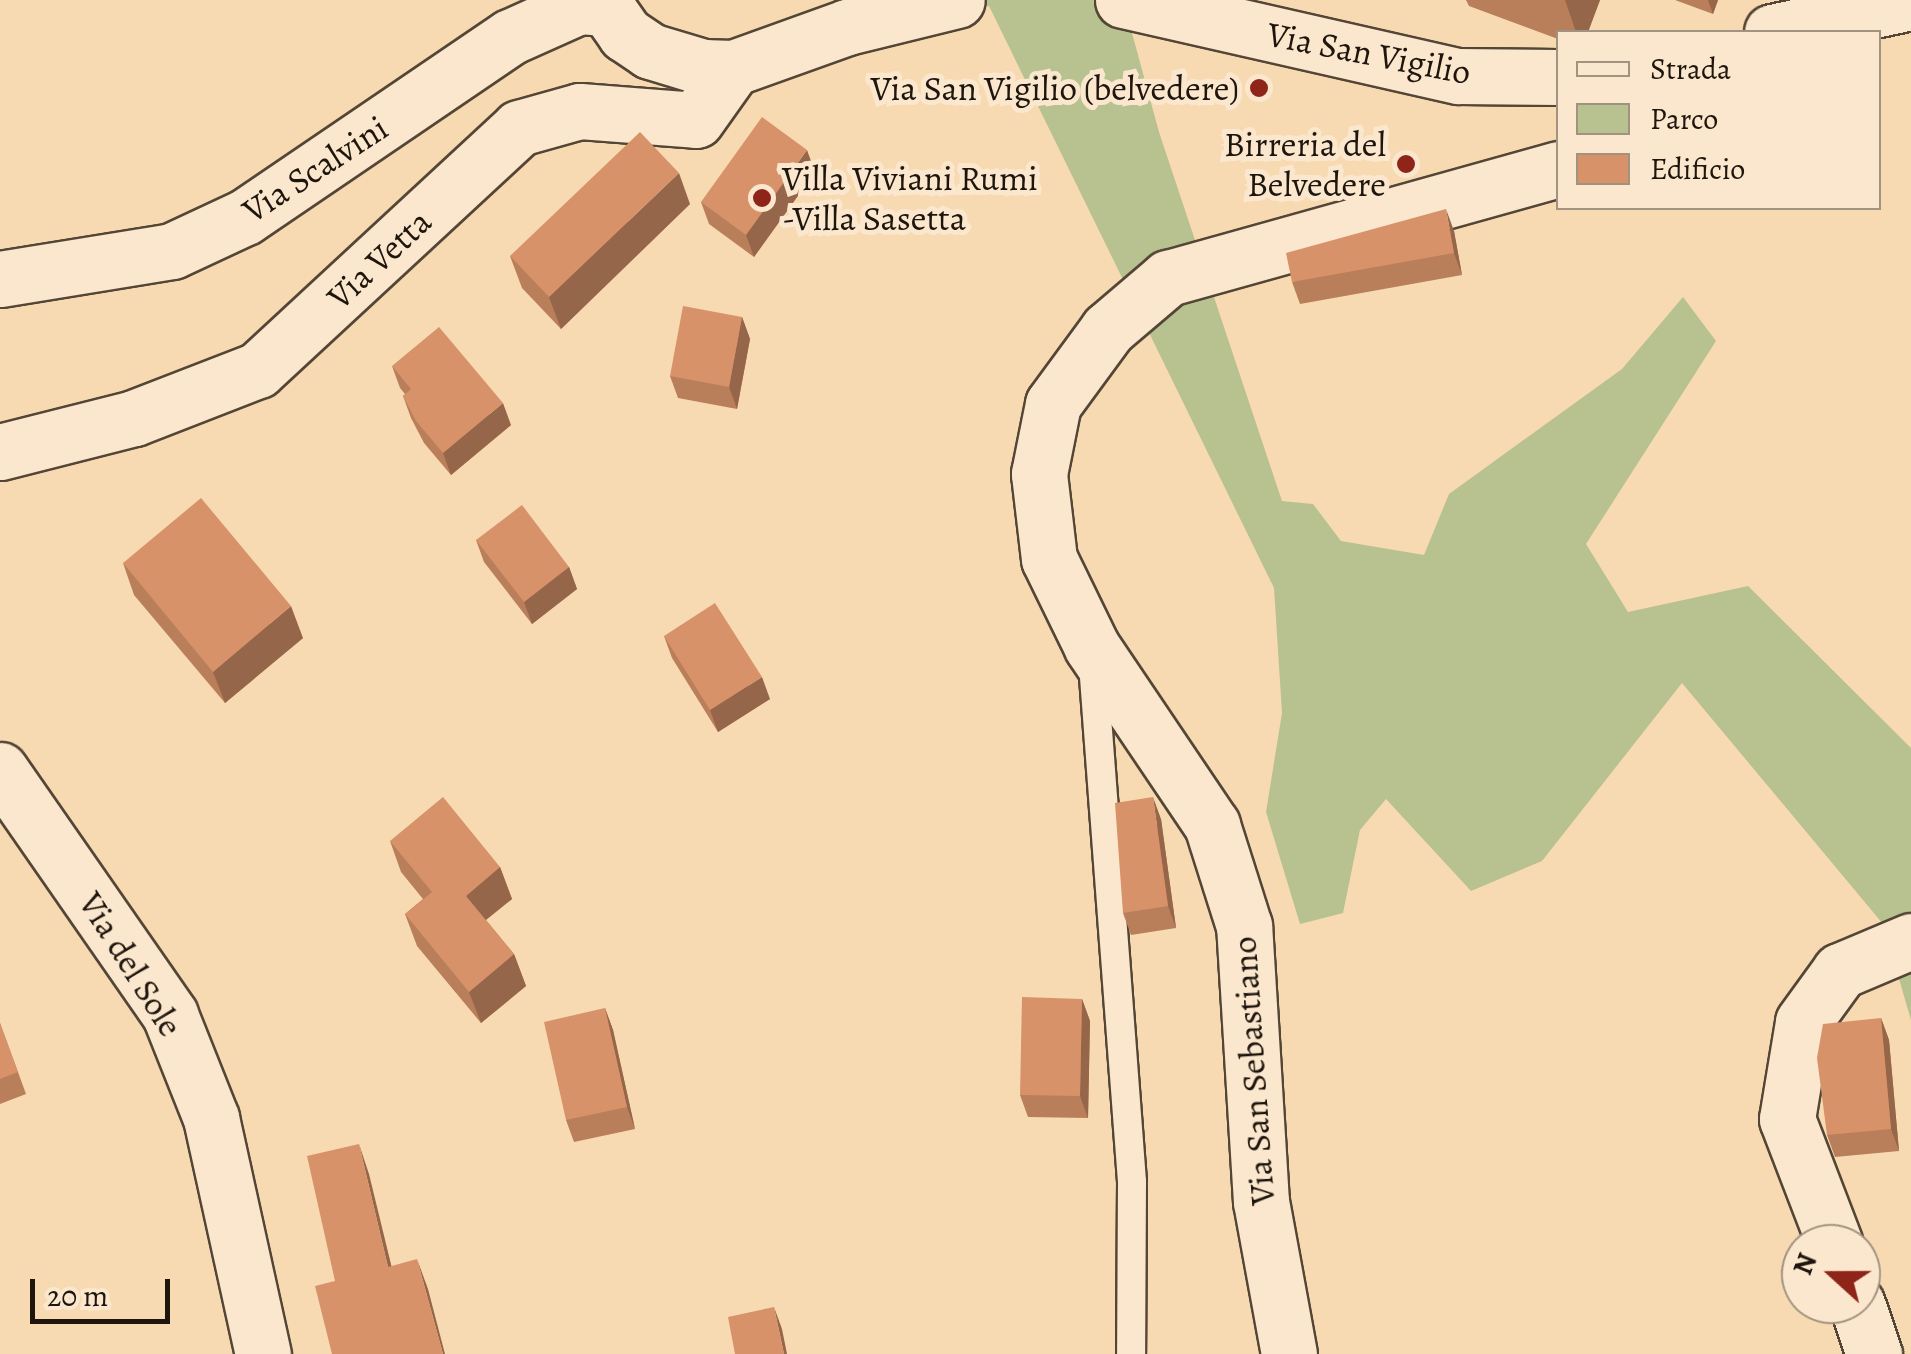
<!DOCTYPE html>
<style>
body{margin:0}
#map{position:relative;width:1911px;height:1354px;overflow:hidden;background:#f8dab2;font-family:Alegreya,serif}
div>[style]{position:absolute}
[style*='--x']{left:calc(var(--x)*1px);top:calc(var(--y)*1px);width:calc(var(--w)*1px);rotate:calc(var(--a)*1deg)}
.green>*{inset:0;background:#b8c190}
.roads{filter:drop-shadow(2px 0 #544636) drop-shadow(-2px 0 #544636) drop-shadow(0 2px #544636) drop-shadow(0 -2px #544636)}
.lane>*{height:28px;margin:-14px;padding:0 14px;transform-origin:14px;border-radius:14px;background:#fae7cd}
.street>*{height:55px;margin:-27.5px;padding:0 27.5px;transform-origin:27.5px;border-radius:27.5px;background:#fae7cd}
.wall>*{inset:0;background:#b97e5a}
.shaded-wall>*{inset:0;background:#96664a}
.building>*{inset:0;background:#d79269}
.dots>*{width:28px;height:28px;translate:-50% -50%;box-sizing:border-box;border:5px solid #fae7cd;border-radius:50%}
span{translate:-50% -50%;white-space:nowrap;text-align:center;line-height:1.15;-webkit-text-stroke:10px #fae7cd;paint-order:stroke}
.street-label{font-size:35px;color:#1e150d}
.poi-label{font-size:35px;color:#1e150d}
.right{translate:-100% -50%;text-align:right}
.left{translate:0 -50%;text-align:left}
.legend{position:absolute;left:1556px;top:30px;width:325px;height:180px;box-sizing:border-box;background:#fae7cd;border:2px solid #a29380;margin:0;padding:12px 18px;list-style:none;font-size:30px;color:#1e150d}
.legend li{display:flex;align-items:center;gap:20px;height:50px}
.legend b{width:50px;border:2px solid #a29380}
.north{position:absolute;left:1781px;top:1224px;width:100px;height:100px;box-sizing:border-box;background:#fae7cd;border:2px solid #a29380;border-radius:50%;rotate:291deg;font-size:28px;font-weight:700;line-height:40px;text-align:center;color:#1e150d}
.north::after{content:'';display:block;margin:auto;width:35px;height:45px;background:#8f2418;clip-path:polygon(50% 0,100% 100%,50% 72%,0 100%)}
.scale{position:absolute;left:30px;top:1279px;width:140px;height:45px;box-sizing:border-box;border:5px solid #1e150d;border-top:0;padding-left:12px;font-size:30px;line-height:35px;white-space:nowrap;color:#1e150d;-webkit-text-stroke:8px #fae7cd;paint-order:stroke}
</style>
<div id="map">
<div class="green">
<i style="clip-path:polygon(898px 0,1123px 0,1159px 132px,1282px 501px,1313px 504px,1341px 541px,1424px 555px,1449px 494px,1622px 369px,1683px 297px,1716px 341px,1586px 544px,1628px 612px,1748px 586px,1911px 748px,1911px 1020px,1883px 924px,1682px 683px,1542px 861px,1471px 891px,1386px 799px,1360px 830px,1343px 913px,1300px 924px,1266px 812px,1282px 713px,1274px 588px,989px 6px,889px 26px)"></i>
</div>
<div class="roads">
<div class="lane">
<i style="--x:1093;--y:664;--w:519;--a:85.69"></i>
<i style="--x:1132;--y:1182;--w:172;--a:90.3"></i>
</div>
<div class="street">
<i style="--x:1123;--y:0;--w:344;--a:12.8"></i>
<i style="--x:1458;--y:76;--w:100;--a:0.6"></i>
<i style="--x:607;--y:8;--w:32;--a:55"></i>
<i style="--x:625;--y:34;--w:30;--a:34"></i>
<i style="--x:650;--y:51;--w:55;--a:16.8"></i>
<i style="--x:703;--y:67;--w:30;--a:2"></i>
<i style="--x:733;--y:68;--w:121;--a:-19.8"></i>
<i style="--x:847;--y:27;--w:113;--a:-13.8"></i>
<i style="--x:1772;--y:32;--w:142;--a:-12.2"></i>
<i style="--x:0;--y:279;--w:174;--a:-9.2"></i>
<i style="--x:172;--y:251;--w:81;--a:-25"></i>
<i style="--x:245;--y:217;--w:320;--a:-34.2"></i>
<i style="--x:510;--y:37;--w:76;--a:-24.2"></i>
<i style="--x:579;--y:6;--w:28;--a:4"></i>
<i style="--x:0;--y:452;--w:138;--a:-14.2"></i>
<i style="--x:134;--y:418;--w:133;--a:-21.2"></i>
<i style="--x:258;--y:370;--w:356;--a:-42.8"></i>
<i style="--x:519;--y:128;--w:63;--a:-15.6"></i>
<i style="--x:580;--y:111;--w:116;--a:4.4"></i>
<i style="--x:696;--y:120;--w:64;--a:-54.6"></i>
<i style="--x:0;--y:770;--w:298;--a:55.2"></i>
<i style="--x:170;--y:1015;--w:111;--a:68.3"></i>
<i style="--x:211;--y:1118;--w:242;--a:77.6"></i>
<i style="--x:1835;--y:1244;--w:134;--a:-111"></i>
<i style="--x:1787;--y:1119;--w:98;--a:-80.6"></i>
<i style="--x:1803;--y:1022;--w:63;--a:-54"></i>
<i style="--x:1840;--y:971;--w:77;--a:-22.9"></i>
<i style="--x:1857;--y:1304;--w:53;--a:71.2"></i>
<i style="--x:1289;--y:1354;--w:155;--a:-100.4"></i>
<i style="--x:1261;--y:1202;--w:277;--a:-93.5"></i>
<i style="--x:1244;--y:926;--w:106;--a:-107.6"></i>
<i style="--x:1212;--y:825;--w:215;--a:-124"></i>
<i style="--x:1092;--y:647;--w:98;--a:-116"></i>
<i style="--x:1049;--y:559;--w:86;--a:-96.7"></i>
<i style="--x:1039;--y:474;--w:71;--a:-78.7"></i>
<i style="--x:1053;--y:404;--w:93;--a:-53.7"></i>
<i style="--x:1108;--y:329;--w:79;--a:-40.4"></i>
<i style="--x:1168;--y:278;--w:405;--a:-15.6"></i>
</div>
</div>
<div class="wall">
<i style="clip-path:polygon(1466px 0,1600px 0,1588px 32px,1558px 32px,1558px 39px,1469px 6px)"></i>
<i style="clip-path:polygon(1675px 0,1718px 0,1713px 14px)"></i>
<i style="clip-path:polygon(815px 172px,754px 257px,709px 224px,701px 202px)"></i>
<i style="clip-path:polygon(690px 204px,561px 329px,522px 288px,510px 256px)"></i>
<i style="clip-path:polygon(1454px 231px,1462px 275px,1300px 304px,1292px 282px)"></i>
<i style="clip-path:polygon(742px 317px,750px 339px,737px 409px,678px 398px,670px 376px)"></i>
<i style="clip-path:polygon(392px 366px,511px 425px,451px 475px,424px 443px,411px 418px,403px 396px,405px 394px,400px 388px)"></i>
<i style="clip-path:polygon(476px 540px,569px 567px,577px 589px,532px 624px,484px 562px)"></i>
<i style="clip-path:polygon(123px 563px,303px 638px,225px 703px,134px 595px)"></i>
<i style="clip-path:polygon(664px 636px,770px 699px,718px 732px,672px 658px)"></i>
<i style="clip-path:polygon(1161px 819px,1176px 928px,1131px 935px,1123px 913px)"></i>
<i style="clip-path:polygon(390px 841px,500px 867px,512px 899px,486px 920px,514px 954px,526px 986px,481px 1023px,417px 946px,405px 914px,423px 899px,401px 872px)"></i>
<i style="clip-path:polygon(1082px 999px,1090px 1021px,1088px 1118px,1028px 1117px,1020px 1095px)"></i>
<i style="clip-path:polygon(605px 1008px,613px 1030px,635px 1129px,574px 1142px,566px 1120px)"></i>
<i style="clip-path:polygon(1881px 1018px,1889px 1040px,1899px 1151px,1835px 1157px,1827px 1135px)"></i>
<i style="clip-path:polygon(0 1023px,26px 1094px,0 1104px)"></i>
</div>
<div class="shaded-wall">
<i style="clip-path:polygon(1565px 0,1600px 0,1588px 32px,1576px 32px)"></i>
<i style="clip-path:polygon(1708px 0,1718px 0,1713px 14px)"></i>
<i style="clip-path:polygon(807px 150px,815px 172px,754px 257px,746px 235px)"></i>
<i style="clip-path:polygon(679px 173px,690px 204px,561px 329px,549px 297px)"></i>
<i style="clip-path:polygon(1446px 209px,1454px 231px,1462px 275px,1454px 253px)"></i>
<i style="clip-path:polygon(742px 317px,750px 339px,737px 409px,729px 387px)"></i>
<i style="clip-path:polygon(503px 403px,511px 425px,451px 475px,443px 453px)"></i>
<i style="clip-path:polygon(569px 567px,577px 589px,532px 624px,524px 602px)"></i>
<i style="clip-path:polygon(291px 606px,303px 638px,225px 703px,213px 672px)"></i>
<i style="clip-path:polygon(762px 677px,770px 699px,718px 732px,710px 710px)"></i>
<i style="clip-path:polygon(1153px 797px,1161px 819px,1176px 928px,1168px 906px)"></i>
<i style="clip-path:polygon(500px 867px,512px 899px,477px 927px,466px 896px)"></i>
<i style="clip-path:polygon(514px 954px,526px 986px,481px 1023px,469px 992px)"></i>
<i style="clip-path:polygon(1082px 999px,1090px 1021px,1088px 1118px,1080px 1096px)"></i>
<i style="clip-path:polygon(605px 1008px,613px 1030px,635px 1129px,627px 1107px)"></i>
<i style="clip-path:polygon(1881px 1018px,1889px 1040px,1899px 1151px,1891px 1129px)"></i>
<i style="clip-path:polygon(359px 1144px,369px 1174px,399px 1297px,388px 1267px)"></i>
<i style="clip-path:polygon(417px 1259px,428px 1289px,445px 1354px,443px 1354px)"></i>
<i style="clip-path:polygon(774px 1307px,782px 1329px,787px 1354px,784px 1354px)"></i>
</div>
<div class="building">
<i style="clip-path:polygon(762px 117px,807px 150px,746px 235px,701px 202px)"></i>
<i style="clip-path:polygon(640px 132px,679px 173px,549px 297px,510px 256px)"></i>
<i style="clip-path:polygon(1446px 209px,1454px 253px,1292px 282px,1286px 253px)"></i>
<i style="clip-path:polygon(683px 306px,742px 317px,729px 387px,670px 376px)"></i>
<i style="clip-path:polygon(439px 327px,503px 403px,443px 453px,416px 421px,403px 396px,411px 389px,392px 366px)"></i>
<i style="clip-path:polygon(201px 498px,291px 606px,213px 672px,123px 563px)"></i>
<i style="clip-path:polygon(522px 505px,569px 567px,524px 602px,476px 540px)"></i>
<i style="clip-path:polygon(715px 603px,762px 677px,710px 710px,664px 636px)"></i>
<i style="clip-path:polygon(443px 797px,500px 867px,466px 896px,514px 954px,469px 992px,405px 914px,432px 892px,390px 841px)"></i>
<i style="clip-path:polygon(1153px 797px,1168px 906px,1123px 913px,1115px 803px)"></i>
<i style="clip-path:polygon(1022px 997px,1082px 999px,1080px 1096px,1020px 1095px)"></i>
<i style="clip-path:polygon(605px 1008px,627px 1107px,566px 1120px,544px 1022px)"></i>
<i style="clip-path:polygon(1881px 1018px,1891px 1129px,1827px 1135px,1817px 1058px,1823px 1024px)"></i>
<i style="clip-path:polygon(0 1023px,18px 1072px,0 1079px)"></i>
<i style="clip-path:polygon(359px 1144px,388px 1267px,417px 1259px,443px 1354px,332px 1354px,315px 1286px,335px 1281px,307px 1156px)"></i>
<i style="clip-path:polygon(774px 1307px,784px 1354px,735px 1354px,728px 1317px)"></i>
</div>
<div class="dots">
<i style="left:1259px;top:88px;background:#8f2418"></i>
<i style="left:1406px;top:164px;background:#8f2418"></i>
<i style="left:762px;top:198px;background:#8f2418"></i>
</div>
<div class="street-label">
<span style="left:1369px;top:53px;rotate:11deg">Via San Vigilio</span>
<span style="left:315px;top:169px;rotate:-33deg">Via Scalvini</span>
<span style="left:379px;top:259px;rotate:-43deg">Via Vetta</span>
<span style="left:131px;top:964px;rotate:58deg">Via del Sole</span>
<span style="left:1253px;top:1071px;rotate:-94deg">Via San Sebastiano</span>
</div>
<div class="poi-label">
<span class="right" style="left:1239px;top:88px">Via San Vigilio (belvedere)</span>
<span class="right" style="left:1386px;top:164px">Birreria del<br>Belvedere</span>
<span class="left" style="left:782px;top:198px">Villa Viviani Rumi<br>-Villa Sasetta</span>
</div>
<ul class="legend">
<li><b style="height:12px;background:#fae7cd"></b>Strada</li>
<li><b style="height:28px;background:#b8c190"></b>Parco</li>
<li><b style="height:28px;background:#d79269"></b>Edificio</li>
</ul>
<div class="north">N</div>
<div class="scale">20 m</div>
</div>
